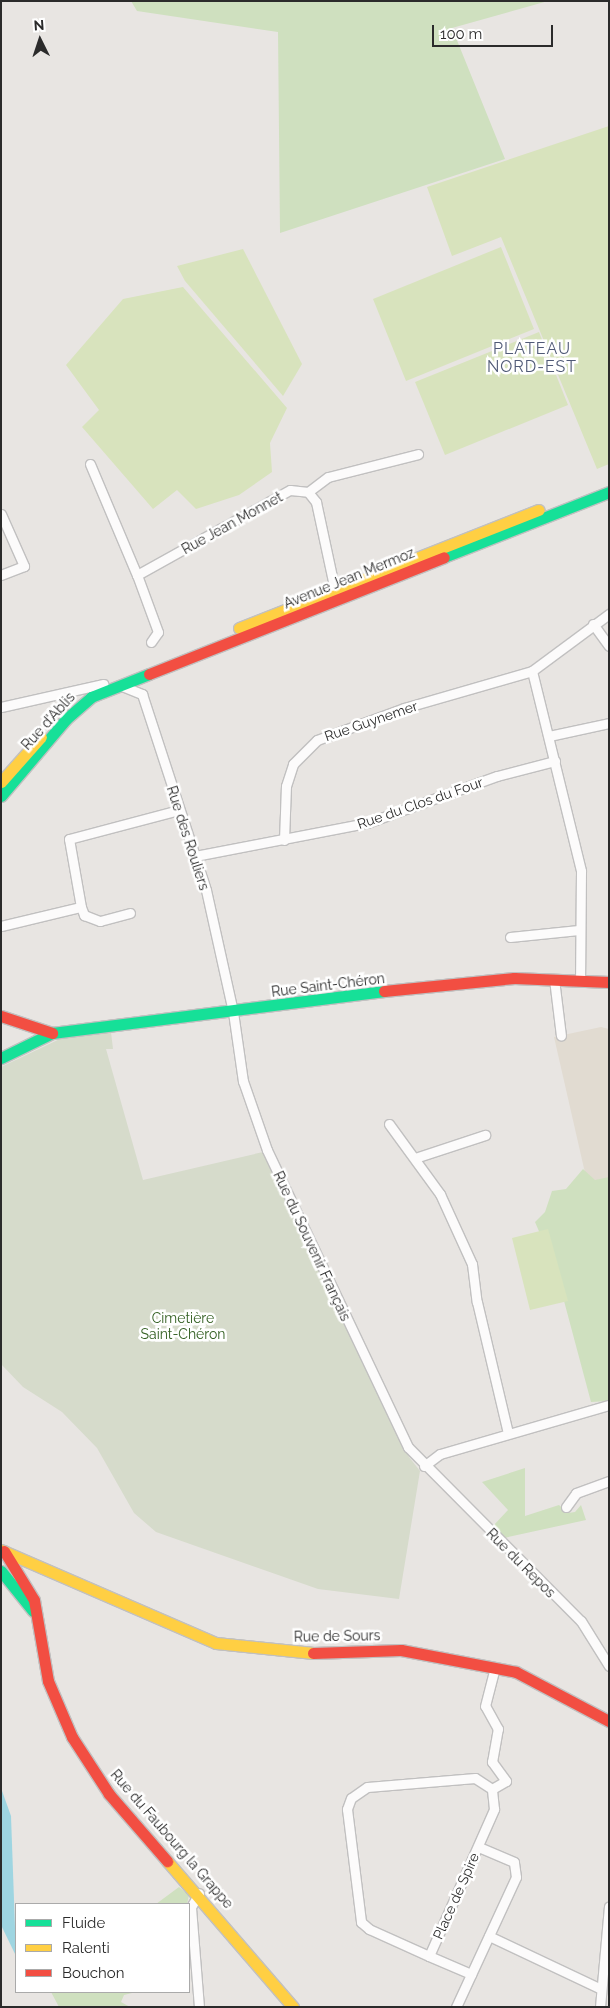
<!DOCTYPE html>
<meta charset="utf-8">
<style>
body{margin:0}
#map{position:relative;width:610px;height:2008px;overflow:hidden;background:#e8e5e2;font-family:Raleway,sans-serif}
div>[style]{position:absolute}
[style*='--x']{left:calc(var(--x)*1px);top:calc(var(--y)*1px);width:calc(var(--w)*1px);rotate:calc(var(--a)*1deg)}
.education>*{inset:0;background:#e1dbd1}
.green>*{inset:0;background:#cfe0bf}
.cemetery>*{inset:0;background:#d6dbcb}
.pitch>*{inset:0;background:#d8e3bd}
.water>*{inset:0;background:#9ed5e1}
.roads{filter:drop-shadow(1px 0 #c1c0c0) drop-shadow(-1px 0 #c1c0c0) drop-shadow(0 1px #c1c0c0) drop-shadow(0 -1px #c1c0c0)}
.street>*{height:9px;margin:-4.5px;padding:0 4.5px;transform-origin:4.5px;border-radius:4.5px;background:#fcfbfb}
.fast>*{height:11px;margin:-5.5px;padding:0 5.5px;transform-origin:5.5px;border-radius:5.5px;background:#16e098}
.slow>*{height:11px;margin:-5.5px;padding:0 5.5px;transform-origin:5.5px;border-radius:5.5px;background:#ffcf43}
.jam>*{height:11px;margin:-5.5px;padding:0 5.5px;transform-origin:5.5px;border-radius:5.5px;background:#f24e42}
span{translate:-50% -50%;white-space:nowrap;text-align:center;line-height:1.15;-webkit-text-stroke:5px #fff;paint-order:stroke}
.street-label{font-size:14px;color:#2b2b2b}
.park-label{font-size:14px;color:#346023}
.quarter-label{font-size:16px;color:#505a76;letter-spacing:1px}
.frame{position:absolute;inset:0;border:2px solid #2b2b2b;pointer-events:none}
.legend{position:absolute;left:15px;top:1903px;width:175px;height:90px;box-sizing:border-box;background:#fff;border:1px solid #aaa;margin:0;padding:6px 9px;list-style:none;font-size:15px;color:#2b2b2b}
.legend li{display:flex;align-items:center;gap:10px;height:25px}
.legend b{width:25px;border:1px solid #aaa}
.north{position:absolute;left:15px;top:15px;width:50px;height:50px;-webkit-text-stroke:4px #fff;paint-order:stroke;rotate:356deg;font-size:14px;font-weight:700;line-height:20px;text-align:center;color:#2b2b2b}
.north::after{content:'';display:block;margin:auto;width:18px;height:22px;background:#2b2b2b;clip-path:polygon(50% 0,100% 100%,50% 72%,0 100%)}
.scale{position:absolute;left:432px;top:25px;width:121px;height:22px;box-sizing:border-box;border:2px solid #2b2b2b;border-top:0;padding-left:6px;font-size:15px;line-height:18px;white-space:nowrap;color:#2b2b2b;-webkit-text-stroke:4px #fff;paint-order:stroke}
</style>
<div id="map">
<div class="education">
<i style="clip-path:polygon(601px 1027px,609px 1029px,609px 1181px,588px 1186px,554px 1037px)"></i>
</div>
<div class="green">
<i style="clip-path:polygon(131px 1px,548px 1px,452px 28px,505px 159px,280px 233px,278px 32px,137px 11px)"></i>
<i style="clip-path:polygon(583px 1169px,595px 1180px,609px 1177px,609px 1401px,591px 1402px,556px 1271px,535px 1222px,545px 1212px,552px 1191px,566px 1189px)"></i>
<i style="clip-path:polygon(525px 1468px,525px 1516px,559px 1505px,568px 1513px,575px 1512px,581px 1505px,586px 1520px,504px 1538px,493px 1526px,508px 1510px,482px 1482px)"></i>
<i style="clip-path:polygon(179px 1887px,189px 1895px,187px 1904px,156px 1904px)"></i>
<i style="clip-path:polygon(51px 1992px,136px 1992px,124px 1995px,121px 2002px,130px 2007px,59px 2007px)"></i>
</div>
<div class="cemetery">
<i style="clip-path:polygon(111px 1032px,113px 1049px,106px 1049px,143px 1180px,263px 1152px,409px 1457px,420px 1471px,399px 1599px,318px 1589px,156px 1532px,134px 1513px,97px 1448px,62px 1412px,23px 1387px,1px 1364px,1px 1067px,66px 1036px)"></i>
</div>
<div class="pitch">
<i style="clip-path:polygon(609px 126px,609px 464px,597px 469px,501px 237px,452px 256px,427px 187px)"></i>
<i style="clip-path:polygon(501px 247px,534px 329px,406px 381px,373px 299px)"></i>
<i style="clip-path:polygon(243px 249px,302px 364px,283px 396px,185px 281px,177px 266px)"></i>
<i style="clip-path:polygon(183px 287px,287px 408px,270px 443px,272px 472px,239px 495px,196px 509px,177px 490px,153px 509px,82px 427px,99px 410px,66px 365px,123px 299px)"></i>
<i style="clip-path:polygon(539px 332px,568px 405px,445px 455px,415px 382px)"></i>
<i style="clip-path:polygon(548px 1229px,568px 1301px,530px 1310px,512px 1238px)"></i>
</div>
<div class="water">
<i style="clip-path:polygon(1px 1788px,11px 1816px,16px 1956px,1px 1925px)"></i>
</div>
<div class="roads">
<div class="street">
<i style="--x:90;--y:464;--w:121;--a:67.1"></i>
<i style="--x:308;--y:492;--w:25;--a:-37"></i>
<i style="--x:328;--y:477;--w:93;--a:-14.3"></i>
<i style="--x:1;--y:514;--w:57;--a:66.1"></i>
<i style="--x:24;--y:566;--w:25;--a:159"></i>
<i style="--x:593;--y:624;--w:27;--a:54"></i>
<i style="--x:151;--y:642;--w:12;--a:-55"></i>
<i style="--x:158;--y:632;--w:61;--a:-110.2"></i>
<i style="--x:137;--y:575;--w:175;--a:-29.1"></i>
<i style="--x:290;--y:490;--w:18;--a:6"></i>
<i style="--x:308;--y:492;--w:13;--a:51"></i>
<i style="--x:316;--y:502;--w:95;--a:77.9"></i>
<i style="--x:532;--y:671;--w:206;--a:76.2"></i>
<i style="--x:581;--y:871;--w:110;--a:90.5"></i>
<i style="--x:122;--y:686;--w:22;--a:22"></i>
<i style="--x:142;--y:694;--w:206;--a:71.9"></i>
<i style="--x:206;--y:890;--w:125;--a:77.5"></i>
<i style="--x:233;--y:1012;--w:70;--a:81.8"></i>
<i style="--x:243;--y:1081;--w:73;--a:70.8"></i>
<i style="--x:267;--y:1150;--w:329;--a:64.6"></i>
<i style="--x:408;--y:1447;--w:245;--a:45.2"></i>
<i style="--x:581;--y:1621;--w:53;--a:58.1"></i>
<i style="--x:1;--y:707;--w:105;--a:-12.7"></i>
<i style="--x:549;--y:736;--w:61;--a:-12.2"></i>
<i style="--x:284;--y:840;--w:54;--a:-87.9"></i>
<i style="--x:286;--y:786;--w:23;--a:-72"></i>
<i style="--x:293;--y:764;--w:34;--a:-45"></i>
<i style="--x:317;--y:740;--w:93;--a:-20.2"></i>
<i style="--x:404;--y:708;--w:133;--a:-16.1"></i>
<i style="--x:532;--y:671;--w:96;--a:-36.5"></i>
<i style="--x:195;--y:856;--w:175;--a:-10.9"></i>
<i style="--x:367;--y:823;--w:138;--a:-19.9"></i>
<i style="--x:497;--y:776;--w:60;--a:-14.5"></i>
<i style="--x:81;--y:907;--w:9;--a:69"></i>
<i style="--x:84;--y:915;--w:17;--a:21"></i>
<i style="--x:100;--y:921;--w:31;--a:-15"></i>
<i style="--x:1;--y:926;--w:82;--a:-13.4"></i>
<i style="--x:81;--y:907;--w:69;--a:-100"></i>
<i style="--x:69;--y:839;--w:114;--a:-14.8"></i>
<i style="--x:510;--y:937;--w:69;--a:-5.8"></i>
<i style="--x:554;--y:979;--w:57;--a:83"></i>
<i style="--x:389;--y:1124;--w:87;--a:53.9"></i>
<i style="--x:440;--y:1194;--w:77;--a:65.4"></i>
<i style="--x:472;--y:1264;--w:38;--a:83"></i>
<i style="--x:477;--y:1302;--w:135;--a:76.7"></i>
<i style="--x:415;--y:1158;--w:74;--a:-18.2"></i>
<i style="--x:424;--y:1466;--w:20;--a:-37"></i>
<i style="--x:440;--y:1454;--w:176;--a:-16.2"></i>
<i style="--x:566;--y:1507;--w:17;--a:-54"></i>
<i style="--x:576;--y:1493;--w:35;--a:-20"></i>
<i style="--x:492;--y:1789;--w:16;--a:-30"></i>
<i style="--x:506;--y:1781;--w:24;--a:-126"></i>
<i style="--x:492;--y:1762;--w:34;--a:-80"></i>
<i style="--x:498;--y:1729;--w:26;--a:-119"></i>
<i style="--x:485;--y:1706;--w:40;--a:-75.6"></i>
<i style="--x:489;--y:1936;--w:124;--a:25.3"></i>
<i style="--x:429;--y:1956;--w:161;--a:-66.1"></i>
<i style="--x:494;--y:1809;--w:20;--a:-96"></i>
<i style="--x:492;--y:1789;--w:20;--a:-147"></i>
<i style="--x:475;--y:1778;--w:108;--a:175.2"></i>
<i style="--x:367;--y:1787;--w:19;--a:145"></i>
<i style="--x:351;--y:1798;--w:12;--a:110"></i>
<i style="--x:347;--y:1809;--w:114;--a:82.9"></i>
<i style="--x:361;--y:1922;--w:11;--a:41"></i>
<i style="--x:369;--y:1929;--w:66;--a:24.2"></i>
<i style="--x:429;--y:1956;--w:46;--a:23.2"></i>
<i style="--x:199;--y:2007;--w:100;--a:-94.6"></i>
<i style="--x:191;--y:1907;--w:16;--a:-60"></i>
<i style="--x:456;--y:2007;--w:143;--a:-65.2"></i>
<i style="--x:516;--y:1877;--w:15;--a:-98"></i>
<i style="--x:514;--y:1862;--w:39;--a:-157"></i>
<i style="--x:600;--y:2007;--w:101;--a:-84.9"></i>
</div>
<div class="fast">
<i style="--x:444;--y:557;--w:177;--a:-21.5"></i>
<i style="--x:1;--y:796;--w:101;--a:-49.8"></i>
<i style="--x:66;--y:719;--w:33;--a:-41"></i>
<i style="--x:91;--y:697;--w:62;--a:-21.6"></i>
<i style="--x:1;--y:1058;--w:57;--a:-26.1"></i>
<i style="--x:52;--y:1033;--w:335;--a:-7.2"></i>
<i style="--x:1;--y:1571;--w:51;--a:51.3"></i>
</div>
<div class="slow">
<i style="--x:239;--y:628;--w:322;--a:-21.5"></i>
<i style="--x:1;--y:782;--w:60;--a:-48.4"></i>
<i style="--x:1;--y:1550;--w:234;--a:23.4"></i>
<i style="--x:216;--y:1643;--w:98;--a:5.9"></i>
<i style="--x:167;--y:1861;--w:193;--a:49.2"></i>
</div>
<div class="jam">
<i style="--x:149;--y:674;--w:317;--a:-21.6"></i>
<i style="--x:384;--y:991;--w:131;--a:-5.7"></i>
<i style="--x:514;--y:978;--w:95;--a:2.4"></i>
<i style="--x:1;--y:1016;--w:54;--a:18.4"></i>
<i style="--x:4;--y:1551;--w:57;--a:58.5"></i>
<i style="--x:34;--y:1600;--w:82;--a:80.2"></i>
<i style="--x:48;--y:1681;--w:61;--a:66.8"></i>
<i style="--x:72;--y:1737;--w:68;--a:57"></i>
<i style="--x:109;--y:1794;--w:89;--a:49.1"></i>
<i style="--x:313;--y:1653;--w:88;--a:-2"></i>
<i style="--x:401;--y:1650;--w:117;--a:10.8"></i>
<i style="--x:516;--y:1672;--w:105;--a:27.8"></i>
</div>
</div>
<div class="street-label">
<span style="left:232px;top:523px;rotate:-29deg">Rue Jean Monnet</span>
<span style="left:349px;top:578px;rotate:-22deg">Avenue Jean Mermoz</span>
<span style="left:48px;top:721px;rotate:-48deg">Rue d'Ablis</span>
<span style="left:371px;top:721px;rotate:-19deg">Rue Guynemer</span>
<span style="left:420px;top:803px;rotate:-19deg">Rue du Clos du Four</span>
<span style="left:188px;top:838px;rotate:72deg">Rue des Rouliers</span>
<span style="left:328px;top:985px;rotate:-7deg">Rue Saint-Chéron</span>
<span style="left:312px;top:1246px;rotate:65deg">Rue du Souvenir Français</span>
<span style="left:521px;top:1563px;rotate:45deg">Rue du Repos</span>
<span style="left:337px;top:1636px;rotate:-1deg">Rue de Sours</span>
<span style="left:172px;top:1839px;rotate:49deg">Rue du Faubourg la Grappe</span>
<span style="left:456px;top:1896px;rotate:-66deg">Place de Spire</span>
</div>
<div class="park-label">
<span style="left:183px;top:1326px">Cimetière<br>Saint-Chéron</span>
</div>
<div class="quarter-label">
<span style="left:532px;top:358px">PLATEAU<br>NORD-EST</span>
</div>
<div class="frame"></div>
<ul class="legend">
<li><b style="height:6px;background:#16e098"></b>Fluide</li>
<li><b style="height:6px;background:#ffcf43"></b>Ralenti</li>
<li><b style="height:6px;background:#f24e42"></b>Bouchon</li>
</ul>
<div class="north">N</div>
<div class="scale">100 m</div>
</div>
